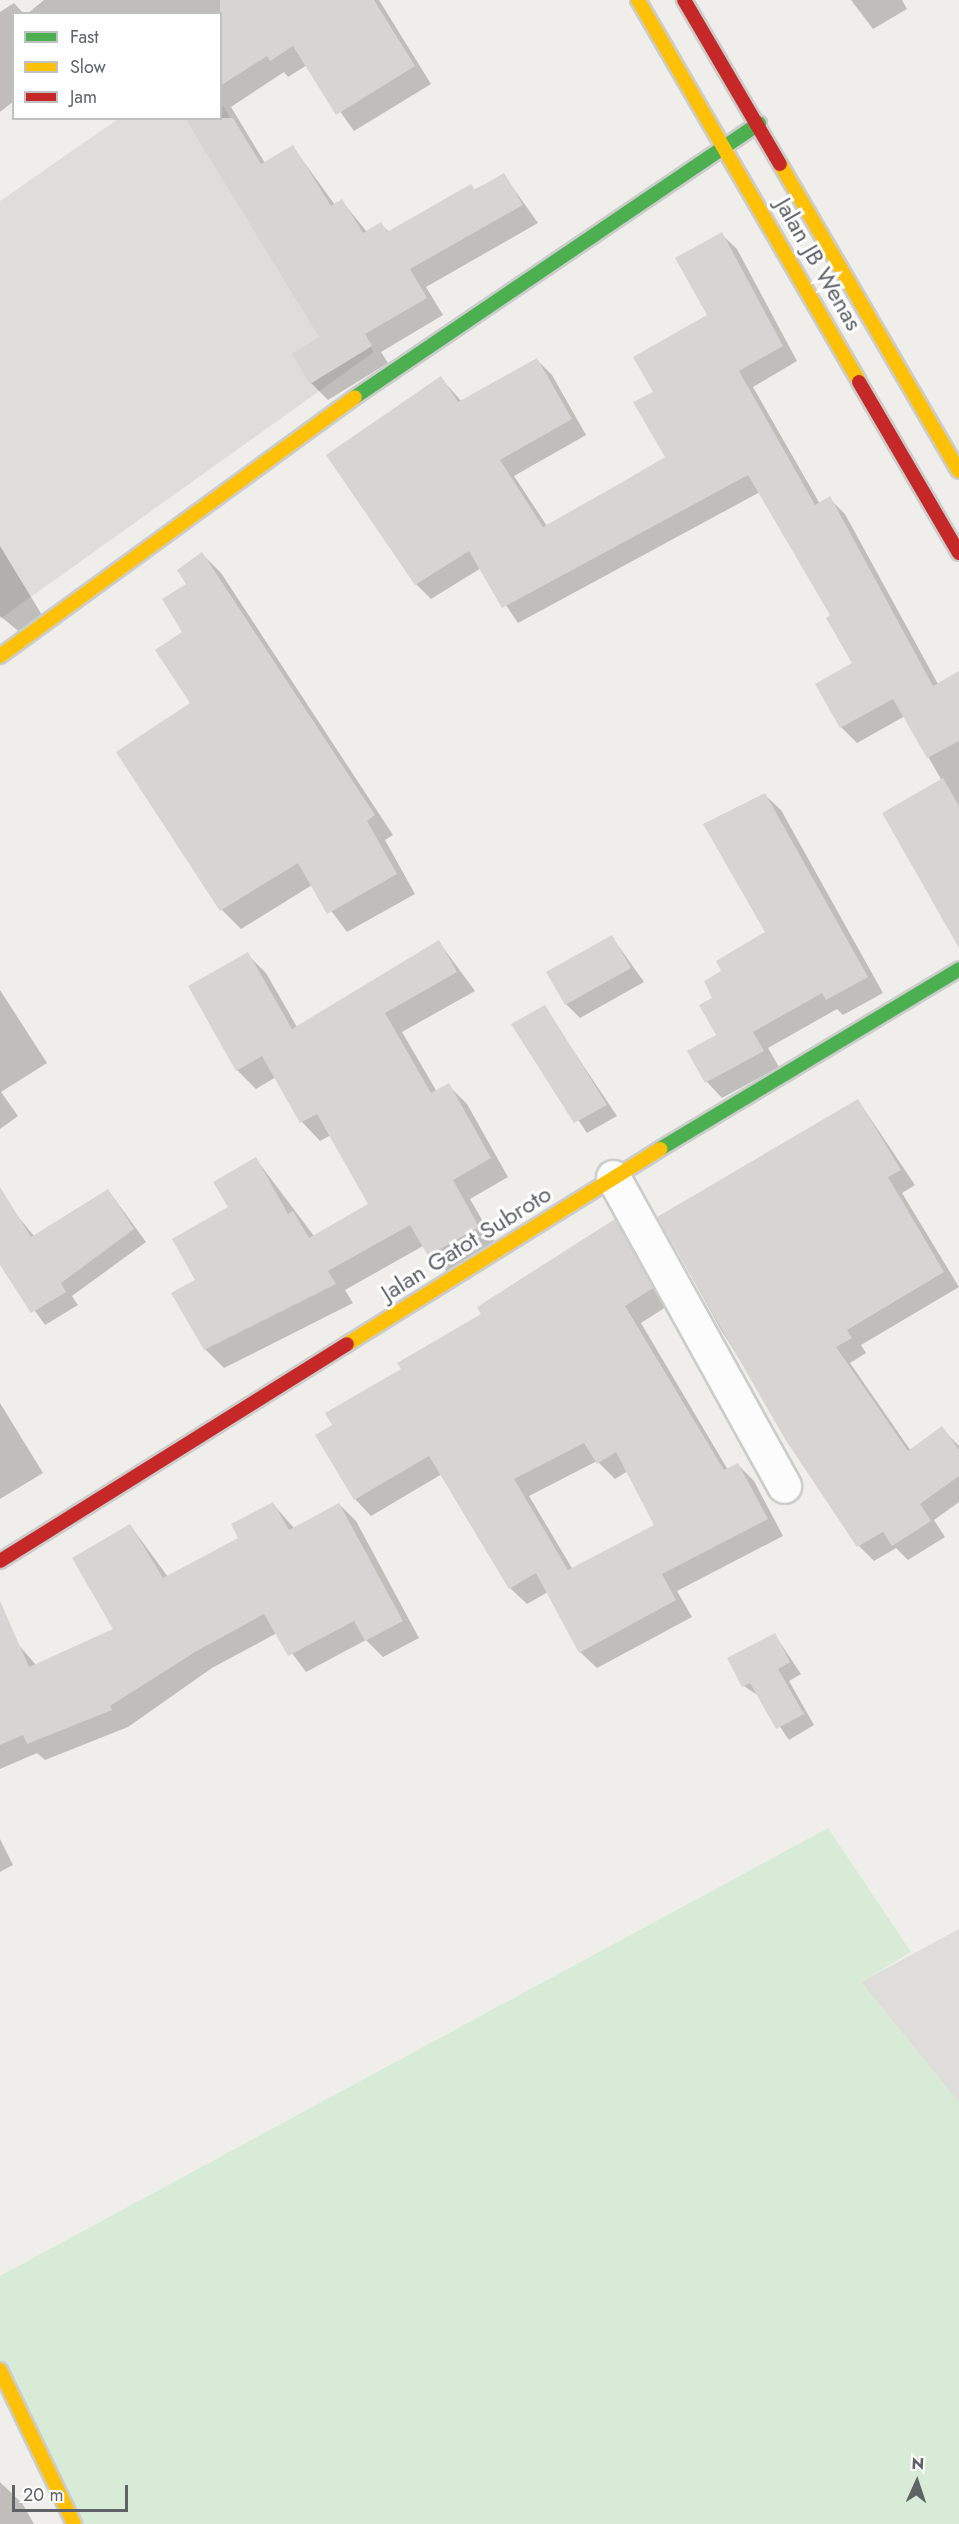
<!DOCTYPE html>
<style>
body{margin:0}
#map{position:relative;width:959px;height:2524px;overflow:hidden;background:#efeeea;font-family:Jost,sans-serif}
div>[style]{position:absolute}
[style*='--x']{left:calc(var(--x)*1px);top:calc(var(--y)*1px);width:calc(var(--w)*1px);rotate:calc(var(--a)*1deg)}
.industrial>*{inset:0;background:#dfddda}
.green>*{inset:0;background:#d8ebd6}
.shadow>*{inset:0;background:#0003}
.building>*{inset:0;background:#d6d5d3}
.roads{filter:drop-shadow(2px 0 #cbcccc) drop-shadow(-2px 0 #cbcccc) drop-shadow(0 2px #cbcccc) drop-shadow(0 -2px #cbcccc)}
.street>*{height:33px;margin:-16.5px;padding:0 16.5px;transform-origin:16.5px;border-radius:16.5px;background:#fdfcfc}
.fast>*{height:14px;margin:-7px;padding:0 7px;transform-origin:7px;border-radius:7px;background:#4caf50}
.slow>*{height:14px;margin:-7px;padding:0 7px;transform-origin:7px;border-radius:7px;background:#ffc107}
.jam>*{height:14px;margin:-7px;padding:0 7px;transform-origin:7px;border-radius:7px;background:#c62828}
span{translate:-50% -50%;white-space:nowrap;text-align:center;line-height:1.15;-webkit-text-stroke:6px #fff;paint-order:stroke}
.street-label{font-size:24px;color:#5f6368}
.legend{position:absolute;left:12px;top:12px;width:210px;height:108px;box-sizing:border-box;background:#fff;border:2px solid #bfc1c3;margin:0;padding:8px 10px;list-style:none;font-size:18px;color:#5f6368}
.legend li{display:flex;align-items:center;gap:12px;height:30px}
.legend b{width:30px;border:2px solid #bfc1c3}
.north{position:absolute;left:887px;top:2452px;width:60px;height:60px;-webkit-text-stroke:4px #fff;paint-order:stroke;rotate:3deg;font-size:16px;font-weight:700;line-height:24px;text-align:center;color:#5f6368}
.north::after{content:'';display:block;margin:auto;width:21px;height:27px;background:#5f6368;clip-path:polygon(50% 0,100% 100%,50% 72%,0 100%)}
.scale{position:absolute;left:12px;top:2485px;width:116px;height:27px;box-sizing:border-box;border:3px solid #5f6368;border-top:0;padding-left:8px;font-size:18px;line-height:21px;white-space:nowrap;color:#5f6368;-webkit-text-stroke:4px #fff;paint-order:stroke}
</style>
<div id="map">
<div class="industrial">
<i style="clip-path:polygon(221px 103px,374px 352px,0 619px,0 201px,118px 119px,220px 118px)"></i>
<i style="clip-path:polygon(959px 1929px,959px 2103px,861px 1982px)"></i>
</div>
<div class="green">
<i style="clip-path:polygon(828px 1828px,911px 1952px,861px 1982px,959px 2103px,959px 2524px,74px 2524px,0 2366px,0 2276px)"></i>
</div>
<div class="shadow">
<i style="clip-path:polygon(44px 0,379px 0,431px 84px,354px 131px,307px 65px,288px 77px,284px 72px,231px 107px,265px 163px,293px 147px,335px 205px,342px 201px,367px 232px,381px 224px,389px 232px,504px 175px,538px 223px,426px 287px,443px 315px,381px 352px,388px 363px,328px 400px,311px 383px,321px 338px,220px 118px,220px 14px,27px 14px)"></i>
<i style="clip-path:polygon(851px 0,902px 0,907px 9px,873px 29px)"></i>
<i style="clip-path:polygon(14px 3px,24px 14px,14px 14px,14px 101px,0 112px,0 12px)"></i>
<i style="clip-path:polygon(721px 234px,737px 249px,797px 361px,753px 387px,820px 504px,829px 498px,845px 514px,938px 684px,959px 673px,959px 941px,942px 781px,905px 716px,857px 743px,841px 727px,817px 685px,854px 664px,832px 616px,760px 492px,518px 623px,481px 568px,431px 599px,416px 584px,441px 378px,462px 402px,537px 360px,552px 375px,586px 435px,514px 476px,547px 526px,667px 458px,655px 392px,710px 316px)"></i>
<i style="clip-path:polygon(0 546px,45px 620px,22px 634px,0 616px)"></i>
<i style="clip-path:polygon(202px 554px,221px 573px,393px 835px,385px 840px,415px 894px,347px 932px,312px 885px,241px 929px,222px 910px,118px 752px,192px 703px,184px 632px,188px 585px)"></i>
<i style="clip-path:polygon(765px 795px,781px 810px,883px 993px,843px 1015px,837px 1009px,768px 1048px,779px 1067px,722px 1098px,707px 1082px,718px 1035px,714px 998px,724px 971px,767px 932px)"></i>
<i style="clip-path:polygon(612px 937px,644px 982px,580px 1018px,566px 1004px)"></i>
<i style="clip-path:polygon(439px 942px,475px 991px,402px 1032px,437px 1092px,448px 1085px,467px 1104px,508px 1177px,470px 1199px,497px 1246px,448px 1273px,423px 1246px,345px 1290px,353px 1303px,224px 1368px,205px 1349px,197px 1280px,256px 1159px,314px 1236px,370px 1205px,331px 1135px,320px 1141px,302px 1122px,276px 1077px,256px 1089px,237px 1070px,247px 954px,266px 973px,297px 1027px)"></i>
<i style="clip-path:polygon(0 990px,47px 1063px,1px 1092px,18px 1116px,0 1129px)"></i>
<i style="clip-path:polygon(544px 1007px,617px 1116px,587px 1133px,514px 1025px)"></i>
<i style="clip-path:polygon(858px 1100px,915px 1185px,902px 1193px,959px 1287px,861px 1345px,866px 1353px,850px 1363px,911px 1451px,942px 1428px,959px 1446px,959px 1502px,934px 1520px,945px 1537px,908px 1560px,896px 1548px,874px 1561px,859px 1546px,721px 1330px,659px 1217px)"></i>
<i style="clip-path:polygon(108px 1190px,146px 1242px,72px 1296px,78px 1305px,45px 1325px,0 1262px,0 1224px,16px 1214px,34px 1236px)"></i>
<i style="clip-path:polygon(evenodd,615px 1221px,631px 1237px,669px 1305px,641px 1323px,728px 1470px,738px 1465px,754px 1481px,783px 1536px,677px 1591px,692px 1617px,597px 1668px,580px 1652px,548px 1592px,527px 1604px,510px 1588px,442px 1474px,371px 1516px,355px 1499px,334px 1425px,403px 1370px,615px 1221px,597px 1461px,615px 1479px,628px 1471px,656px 1525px,573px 1570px,529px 1496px,597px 1461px)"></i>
<i style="clip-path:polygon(0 1403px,43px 1473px,0 1499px)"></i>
<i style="clip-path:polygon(273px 1504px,294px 1528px,339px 1504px,356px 1521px,419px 1638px,383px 1657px,366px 1640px,306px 1672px,277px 1633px,212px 1668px,128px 1727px,45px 1760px,37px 1753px,0 1769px,0 1651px,17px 1643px,36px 1665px,115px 1630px,130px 1525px,168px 1577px,240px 1539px)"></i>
<i style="clip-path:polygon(775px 1635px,801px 1674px,789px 1681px,814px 1725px,789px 1740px,759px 1696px,744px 1686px,729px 1658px)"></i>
<i style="clip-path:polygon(0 1839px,13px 1865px,0 1872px)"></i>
<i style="clip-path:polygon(0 2482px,22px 2503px,34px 2524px,0 2524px)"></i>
</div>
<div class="building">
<i style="clip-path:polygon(220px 0,374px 0,415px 66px,336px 115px,293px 46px,270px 61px,267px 56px,220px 86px)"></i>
<i style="clip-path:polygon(185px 118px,233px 118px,261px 164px,293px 145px,331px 206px,342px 199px,363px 233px,381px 222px,387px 232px,471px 184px,475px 190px,504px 173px,523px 205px,410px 269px,427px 298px,365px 334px,372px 346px,310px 384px,292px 354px,319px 337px)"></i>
<i style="clip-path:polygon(722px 232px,783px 346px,739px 371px,815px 505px,830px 496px,933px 686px,959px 671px,959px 741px,927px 758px,893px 699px,840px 728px,815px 684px,852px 663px,826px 618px,830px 615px,748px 475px,502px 608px,469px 551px,415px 585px,326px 455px,441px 376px,458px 402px,537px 358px,572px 419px,500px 460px,543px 527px,626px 480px,665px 457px,633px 402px,653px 392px,633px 357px,707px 315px,675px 258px)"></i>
<i style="clip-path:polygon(202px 552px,375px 815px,367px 821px,397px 874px,327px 914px,298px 863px,220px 911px,116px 752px,190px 703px,155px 650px,182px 632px,162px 599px,186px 584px,177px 570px)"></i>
<i style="clip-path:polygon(943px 778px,959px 806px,959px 948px,882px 813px)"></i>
<i style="clip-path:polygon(765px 793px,868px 977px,826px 1000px,822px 993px,753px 1032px,764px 1051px,705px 1083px,687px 1051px,716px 1035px,699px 1005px,712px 998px,704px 981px,721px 971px,716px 961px,765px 932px,703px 824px)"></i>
<i style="clip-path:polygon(612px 935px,631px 968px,565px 1005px,546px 972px)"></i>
<i style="clip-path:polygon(439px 940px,457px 972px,385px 1013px,431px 1093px,449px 1083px,491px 1158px,453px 1180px,479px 1227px,428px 1256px,410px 1225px,328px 1271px,336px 1284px,204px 1350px,171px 1293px,195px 1280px,172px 1239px,228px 1207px,213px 1182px,256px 1157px,288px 1214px,293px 1211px,309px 1238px,368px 1204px,317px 1114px,300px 1123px,262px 1056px,236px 1071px,188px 986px,248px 952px,292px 1029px)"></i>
<i style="clip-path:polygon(545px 1005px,607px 1105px,574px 1123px,511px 1024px)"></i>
<i style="clip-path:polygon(858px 1099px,901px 1170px,888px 1177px,944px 1272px,847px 1330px,852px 1338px,836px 1347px,908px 1451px,942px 1426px,959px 1450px,959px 1476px,920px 1504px,931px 1521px,892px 1546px,883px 1532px,857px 1547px,785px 1439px,657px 1217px)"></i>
<i style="clip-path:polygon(0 1187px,31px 1237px,108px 1189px,134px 1229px,61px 1283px,66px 1292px,31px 1313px,0 1265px)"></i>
<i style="clip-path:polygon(evenodd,615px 1219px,653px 1288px,625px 1306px,724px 1470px,738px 1463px,768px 1519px,662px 1574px,676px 1600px,579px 1653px,536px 1573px,509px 1589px,429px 1456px,354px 1500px,315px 1435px,332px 1425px,325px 1413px,401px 1369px,397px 1363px,481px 1314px,477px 1307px,615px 1219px,584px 1443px,597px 1464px,616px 1452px,654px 1525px,568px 1570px,514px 1479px,584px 1443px)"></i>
<i style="clip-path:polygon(273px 1502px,289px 1530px,339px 1503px,403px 1621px,365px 1641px,354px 1621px,288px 1656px,264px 1614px,195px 1652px,110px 1706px,112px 1710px,27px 1744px,23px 1735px,0 1745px,0 1601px,29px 1667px,113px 1629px,72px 1558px,130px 1524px,163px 1578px,238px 1538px,231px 1524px)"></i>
<i style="clip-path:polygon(775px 1633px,790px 1662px,778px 1669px,804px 1714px,776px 1729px,750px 1683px,742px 1687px,727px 1658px)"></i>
</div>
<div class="roads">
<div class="street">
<i style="--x:613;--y:1177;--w:353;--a:61"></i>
</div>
<div class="fast">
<i style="--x:355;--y:397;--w:488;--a:-34.1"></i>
<i style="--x:660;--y:1149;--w:349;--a:-31"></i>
</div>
<div class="slow">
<i style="--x:638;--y:0;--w:441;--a:59.9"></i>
<i style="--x:780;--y:164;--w:355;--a:59.8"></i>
<i style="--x:0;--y:656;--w:439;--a:-36.1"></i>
<i style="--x:347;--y:1344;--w:369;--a:-31.9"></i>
<i style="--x:0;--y:2370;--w:171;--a:64.3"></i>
</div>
<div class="jam">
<i style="--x:684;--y:0;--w:190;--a:59.7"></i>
<i style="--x:859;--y:382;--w:198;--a:59.7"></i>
<i style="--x:0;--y:1561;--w:409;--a:-32"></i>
</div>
</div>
<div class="street-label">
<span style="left:819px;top:264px;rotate:60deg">Jalan JB Wenas</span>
<span style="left:466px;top:1243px;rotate:-32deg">Jalan Gatot Subroto</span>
</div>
<ul class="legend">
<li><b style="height:8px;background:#4caf50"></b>Fast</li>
<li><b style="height:8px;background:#ffc107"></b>Slow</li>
<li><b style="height:8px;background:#c62828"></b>Jam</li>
</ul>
<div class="north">N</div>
<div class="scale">20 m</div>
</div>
